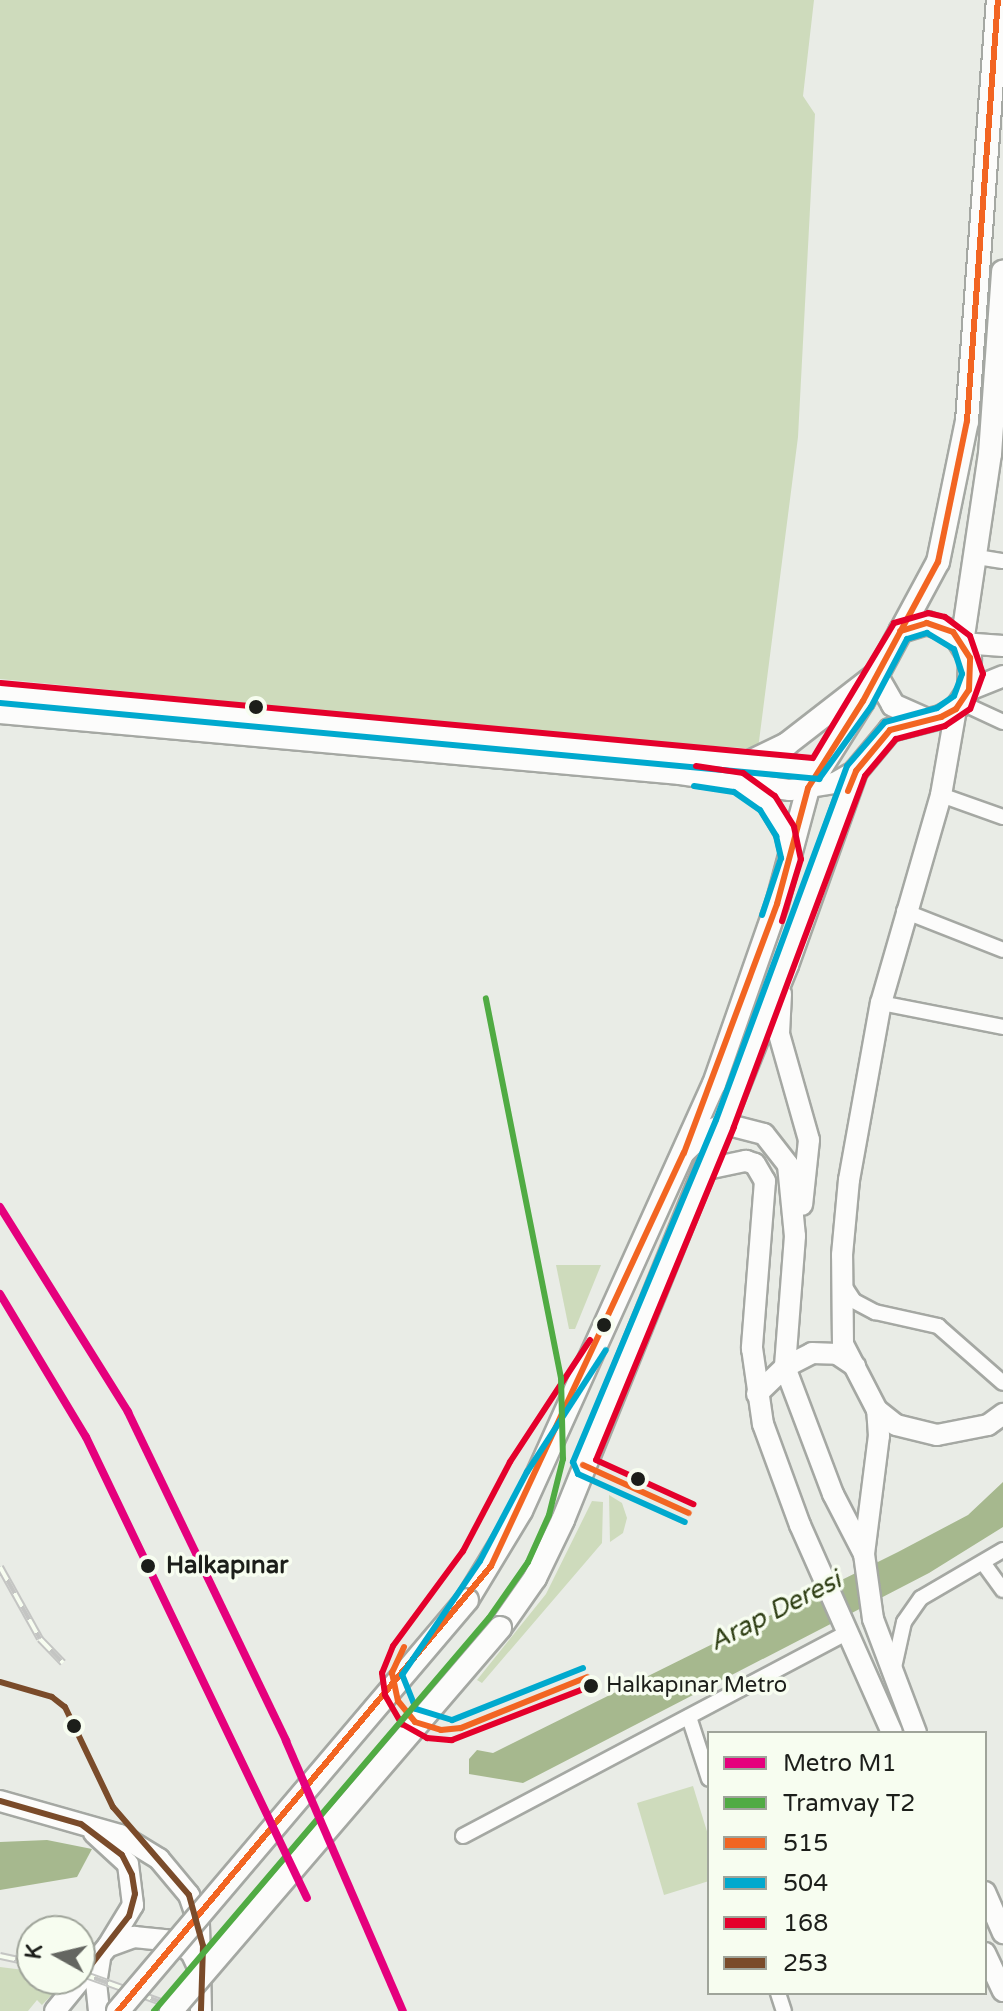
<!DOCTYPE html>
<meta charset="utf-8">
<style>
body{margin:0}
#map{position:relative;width:1003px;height:2011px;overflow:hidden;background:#e9ece6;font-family:"Varela Round",sans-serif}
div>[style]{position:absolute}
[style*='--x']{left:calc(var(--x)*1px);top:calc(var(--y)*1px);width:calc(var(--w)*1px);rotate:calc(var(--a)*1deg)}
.green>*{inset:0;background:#cedbbc}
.water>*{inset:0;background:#a6b88e}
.roads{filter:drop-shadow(2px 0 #a5a8a3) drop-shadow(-2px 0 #a5a8a3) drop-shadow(0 2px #a5a8a3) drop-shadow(0 -2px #a5a8a3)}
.minor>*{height:14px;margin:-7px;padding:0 7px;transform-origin:7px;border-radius:7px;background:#fcfcfb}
.secondary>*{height:20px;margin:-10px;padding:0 10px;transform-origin:10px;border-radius:10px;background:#fcfcfb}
.primary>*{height:22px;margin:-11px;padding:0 11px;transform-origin:11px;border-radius:11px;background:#fcfcfb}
.rail>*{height:8px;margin-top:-4px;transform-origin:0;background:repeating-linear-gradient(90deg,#f7fdf0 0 15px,#c4c5c3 0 30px);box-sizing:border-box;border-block:2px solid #c4c5c3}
.bridges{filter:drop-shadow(2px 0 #a5a8a3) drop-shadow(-2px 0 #a5a8a3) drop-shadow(0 2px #a5a8a3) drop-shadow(0 -2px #a5a8a3)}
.primary-bridge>*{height:22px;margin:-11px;padding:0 11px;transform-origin:11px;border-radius:11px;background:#fcfcfb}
.bus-1>*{height:6px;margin:-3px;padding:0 3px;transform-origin:3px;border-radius:3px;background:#f26522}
.bus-2>*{height:6px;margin:-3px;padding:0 3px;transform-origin:3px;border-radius:3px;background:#00a9ce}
.bus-3>*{height:6px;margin:-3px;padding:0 3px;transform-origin:3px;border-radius:3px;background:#e4002b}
.bus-4>*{height:6px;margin:-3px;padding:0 3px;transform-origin:3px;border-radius:3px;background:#7a4b2a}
.tram-1>*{height:6px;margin:-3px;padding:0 3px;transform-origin:3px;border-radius:3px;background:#50ab43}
.metro-1>*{height:8px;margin:-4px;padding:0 4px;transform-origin:4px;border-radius:4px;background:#e5007d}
.dots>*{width:22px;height:22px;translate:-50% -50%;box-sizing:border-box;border:4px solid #f7fdf0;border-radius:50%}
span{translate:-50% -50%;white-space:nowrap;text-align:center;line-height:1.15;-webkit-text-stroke:7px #f7fdf0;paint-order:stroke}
.bus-label{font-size:22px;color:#1c1e1a}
.left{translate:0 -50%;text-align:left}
.stop-label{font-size:24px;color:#1c1e1a;font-weight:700}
.water-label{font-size:26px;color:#2f3f14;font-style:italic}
.legend{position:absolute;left:707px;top:1731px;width:280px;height:264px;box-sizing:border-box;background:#f7fdf0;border:2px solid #9fa49a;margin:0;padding:10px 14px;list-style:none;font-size:24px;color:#1c1e1a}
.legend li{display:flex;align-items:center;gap:16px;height:40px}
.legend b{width:40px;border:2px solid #9fa49a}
.north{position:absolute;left:16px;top:1915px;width:80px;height:80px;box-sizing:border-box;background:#f7fdf0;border:2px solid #9fa49a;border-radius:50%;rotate:278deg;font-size:22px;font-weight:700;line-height:32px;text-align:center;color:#1c1e1a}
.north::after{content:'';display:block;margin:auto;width:28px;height:36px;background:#646661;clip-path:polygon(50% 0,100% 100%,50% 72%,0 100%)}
</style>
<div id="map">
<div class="green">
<i style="clip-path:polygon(0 0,814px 0,803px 96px,815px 114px,798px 437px,758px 749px,596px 738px,0 679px)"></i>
<i style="clip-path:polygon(556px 1265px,601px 1265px,575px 1329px,569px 1329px)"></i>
<i style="clip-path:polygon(609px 1495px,622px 1503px,627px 1518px,623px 1533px,610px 1542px)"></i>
<i style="clip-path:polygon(592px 1501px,603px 1502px,602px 1543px,482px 1683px,477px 1680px,546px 1594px)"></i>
<i style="clip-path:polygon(693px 1786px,709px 1838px,709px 1881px,664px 1895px,637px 1803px)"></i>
<i style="clip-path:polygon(0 1967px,32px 1971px,32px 1979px,67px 1979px,42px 2005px,37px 2000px,28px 2011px,0 2011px)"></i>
</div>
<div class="water">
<i style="clip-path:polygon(1003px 1482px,1003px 1527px,929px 1573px,523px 1783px,469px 1774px,469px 1759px,477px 1750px,493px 1753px,898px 1552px,968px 1515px)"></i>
<i style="clip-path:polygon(47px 1840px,92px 1849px,77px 1877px,0 1890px,0 1842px)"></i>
</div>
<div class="roads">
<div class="minor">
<i style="--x:977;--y:557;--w:26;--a:9"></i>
<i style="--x:962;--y:703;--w:45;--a:24.9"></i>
<i style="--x:941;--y:795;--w:66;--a:19.5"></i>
<i style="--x:904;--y:911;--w:106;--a:21.5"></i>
<i style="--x:881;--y:1003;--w:124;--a:11.1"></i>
<i style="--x:843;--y:1284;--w:20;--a:57"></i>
<i style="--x:854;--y:1301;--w:24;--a:28"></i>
<i style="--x:875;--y:1312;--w:65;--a:12.5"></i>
<i style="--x:938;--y:1326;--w:86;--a:41.2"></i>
<i style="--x:984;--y:1564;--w:32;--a:54"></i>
<i style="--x:893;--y:1672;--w:51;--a:-77.6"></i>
<i style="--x:904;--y:1622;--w:29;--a:-55"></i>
<i style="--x:921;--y:1598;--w:95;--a:-30.3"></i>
<i style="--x:689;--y:1717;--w:65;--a:72.1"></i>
<i style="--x:463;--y:1836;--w:434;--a:-27.9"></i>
<i style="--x:778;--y:1993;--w:19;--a:72"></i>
</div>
<div class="secondary">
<i style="--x:962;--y:643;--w:41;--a:4.2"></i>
<i style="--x:969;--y:690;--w:37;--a:-22"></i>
<i style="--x:0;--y:693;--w:822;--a:5.31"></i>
<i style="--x:0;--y:713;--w:683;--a:5.13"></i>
<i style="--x:680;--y:774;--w:111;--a:8.3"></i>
<i style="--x:790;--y:790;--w:46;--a:-8.8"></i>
<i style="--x:835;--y:783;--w:24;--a:-30"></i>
<i style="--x:742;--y:784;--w:32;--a:36"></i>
<i style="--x:768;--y:803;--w:34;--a:60"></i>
<i style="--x:785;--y:832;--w:26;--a:77"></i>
<i style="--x:781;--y:994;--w:40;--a:92.9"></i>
<i style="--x:779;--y:1034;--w:110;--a:74.2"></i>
<i style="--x:809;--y:1140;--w:65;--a:96.1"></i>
<i style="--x:684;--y:1153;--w:32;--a:-44"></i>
<i style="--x:707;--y:1131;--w:19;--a:-21"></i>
<i style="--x:725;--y:1124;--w:40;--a:14.4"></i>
<i style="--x:764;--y:1134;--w:39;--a:52"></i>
<i style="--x:788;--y:1165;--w:71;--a:84.4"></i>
<i style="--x:795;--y:1236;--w:131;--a:94.4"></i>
<i style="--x:785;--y:1367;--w:136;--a:69.3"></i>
<i style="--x:833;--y:1494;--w:68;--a:62.7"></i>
<i style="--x:864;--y:1554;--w:66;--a:82.1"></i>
<i style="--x:873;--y:1619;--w:122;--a:69.3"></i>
<i style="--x:707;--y:1169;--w:40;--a:-12"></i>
<i style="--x:746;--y:1161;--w:9;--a:18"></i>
<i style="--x:755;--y:1164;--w:20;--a:60"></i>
<i style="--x:765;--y:1181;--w:168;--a:94.5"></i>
<i style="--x:752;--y:1348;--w:77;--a:81.8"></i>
<i style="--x:763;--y:1424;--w:108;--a:69.9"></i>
<i style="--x:800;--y:1525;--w:227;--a:66.1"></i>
<i style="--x:757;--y:1394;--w:39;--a:-44"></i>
<i style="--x:785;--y:1367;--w:30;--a:-27"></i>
<i style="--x:812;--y:1353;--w:25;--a:2"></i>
<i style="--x:837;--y:1354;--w:22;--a:34"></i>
<i style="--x:877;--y:1410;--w:24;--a:38"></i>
<i style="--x:896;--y:1425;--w:42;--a:13.7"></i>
<i style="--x:937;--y:1435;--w:52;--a:-11.1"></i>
<i style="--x:988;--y:1425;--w:19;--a:-36"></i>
<i style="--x:864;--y:1554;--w:119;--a:-82.8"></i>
<i style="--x:879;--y:1436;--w:26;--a:-94"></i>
<i style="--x:877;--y:1410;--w:74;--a:-117.3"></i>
<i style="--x:843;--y:1344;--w:89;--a:-90.6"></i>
<i style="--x:842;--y:1255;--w:75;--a:-84.7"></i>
<i style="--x:849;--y:1180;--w:180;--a:-79.8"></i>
<i style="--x:881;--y:1003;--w:216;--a:-73.9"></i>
<i style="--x:941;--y:795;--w:87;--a:-80.1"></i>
<i style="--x:0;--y:1801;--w:125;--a:15.8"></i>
<i style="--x:120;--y:1835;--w:46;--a:31.6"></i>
<i style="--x:159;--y:1859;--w:47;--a:50.2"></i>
<i style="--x:189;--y:1895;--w:31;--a:71"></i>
<i style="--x:199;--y:1924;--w:87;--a:88.7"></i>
<i style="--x:985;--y:1892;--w:45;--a:66.3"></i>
<i style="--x:109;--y:1946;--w:27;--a:-20"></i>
<i style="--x:134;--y:1937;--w:40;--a:5.7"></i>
<i style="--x:174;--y:1941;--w:20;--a:33"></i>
<i style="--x:191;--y:1952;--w:23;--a:65"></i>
<i style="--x:985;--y:1953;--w:42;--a:64.7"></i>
<i style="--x:55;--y:2011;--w:84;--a:-50.8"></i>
<i style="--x:108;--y:1946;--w:48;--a:-58.6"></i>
<i style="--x:133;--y:1905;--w:41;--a:-97"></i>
<i style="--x:128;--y:1864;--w:46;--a:-137.6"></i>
<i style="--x:99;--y:2011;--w:27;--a:-96"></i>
<i style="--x:96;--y:1984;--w:25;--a:-81"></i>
</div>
<div class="primary">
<i style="--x:962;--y:643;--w:191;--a:-81.6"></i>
<i style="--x:990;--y:454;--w:183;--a:-85.9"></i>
<i style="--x:746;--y:764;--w:46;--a:-26"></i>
<i style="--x:787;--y:744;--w:113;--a:-37.8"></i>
<i style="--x:876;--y:675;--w:34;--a:60"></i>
<i style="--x:893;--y:705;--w:34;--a:24"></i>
<i style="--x:467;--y:1600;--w:104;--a:-58.8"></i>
<i style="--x:521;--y:1511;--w:469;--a:-65.7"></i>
<i style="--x:714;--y:1084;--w:191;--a:-70.7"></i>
<i style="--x:777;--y:904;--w:120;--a:-75"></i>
<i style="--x:808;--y:788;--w:103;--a:-57.7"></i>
<i style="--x:863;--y:701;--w:158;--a:-61.7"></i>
<i style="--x:938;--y:562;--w:144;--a:-78.4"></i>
<i style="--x:967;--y:421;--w:422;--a:-85.8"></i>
<i style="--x:500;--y:1628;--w:61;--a:-55"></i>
<i style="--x:535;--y:1578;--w:64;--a:-64.2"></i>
<i style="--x:563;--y:1520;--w:598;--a:-68.02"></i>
<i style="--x:787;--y:965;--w:206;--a:-70.4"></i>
<i style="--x:856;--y:771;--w:53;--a:-50.3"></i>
<i style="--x:890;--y:730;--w:53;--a:-14.3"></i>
<i style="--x:941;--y:717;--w:17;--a:-28"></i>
<i style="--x:956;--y:709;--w:23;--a:-56"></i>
<i style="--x:969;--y:690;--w:32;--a:-88"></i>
<i style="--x:970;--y:658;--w:31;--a:-123"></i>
<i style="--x:953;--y:632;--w:28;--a:-161"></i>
<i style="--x:927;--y:623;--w:28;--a:163"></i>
</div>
</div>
<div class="rail">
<i style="--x:0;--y:1567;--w:82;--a:60.9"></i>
<i style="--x:40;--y:1639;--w:33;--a:46"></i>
<i style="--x:0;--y:1956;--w:33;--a:12"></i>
<i style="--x:80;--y:1973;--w:113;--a:19.7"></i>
</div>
<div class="bridges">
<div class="primary-bridge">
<i style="--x:118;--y:2011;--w:539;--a:-49.66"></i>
<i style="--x:171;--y:2011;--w:505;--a:-49.34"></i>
</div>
</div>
<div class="bus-1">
<i style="--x:848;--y:791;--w:22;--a:-68"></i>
<i style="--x:856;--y:771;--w:53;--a:-50.3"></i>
<i style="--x:890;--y:730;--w:53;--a:-14.3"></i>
<i style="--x:941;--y:717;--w:17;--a:-28"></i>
<i style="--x:956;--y:709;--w:23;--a:-56"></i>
<i style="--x:969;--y:690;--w:32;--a:-88"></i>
<i style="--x:970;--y:658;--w:31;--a:-123"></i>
<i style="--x:953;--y:632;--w:28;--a:-161"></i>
<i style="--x:927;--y:623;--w:28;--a:163"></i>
<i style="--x:583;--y:1465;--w:116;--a:24.4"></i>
<i style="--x:404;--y:1647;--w:29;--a:115"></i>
<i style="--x:392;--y:1673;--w:29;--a:78"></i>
<i style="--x:398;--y:1701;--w:27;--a:51"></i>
<i style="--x:415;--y:1722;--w:27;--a:17"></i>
<i style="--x:441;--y:1730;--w:20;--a:-6"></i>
<i style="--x:461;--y:1728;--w:136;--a:-22"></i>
<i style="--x:118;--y:2011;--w:581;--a:-50.03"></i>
<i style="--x:491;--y:1566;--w:456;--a:-65"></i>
<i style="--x:684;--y:1153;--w:266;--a:-69.5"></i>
<i style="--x:777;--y:904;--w:120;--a:-75"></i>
<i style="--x:808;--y:788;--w:103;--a:-57.7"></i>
<i style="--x:863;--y:701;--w:158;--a:-61.7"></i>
<i style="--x:938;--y:562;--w:144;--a:-78.4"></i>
<i style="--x:967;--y:421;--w:422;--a:-85.8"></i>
</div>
<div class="bus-2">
<i style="--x:0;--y:703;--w:823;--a:5.3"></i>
<i style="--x:819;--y:779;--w:89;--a:-54.2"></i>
<i style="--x:871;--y:707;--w:77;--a:-62.1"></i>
<i style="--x:907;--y:639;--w:21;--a:-17"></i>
<i style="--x:927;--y:633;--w:31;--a:31"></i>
<i style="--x:954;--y:649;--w:26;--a:72"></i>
<i style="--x:962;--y:674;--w:23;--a:110"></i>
<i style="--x:954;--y:696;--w:21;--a:145"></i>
<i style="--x:937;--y:708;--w:54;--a:164.9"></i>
<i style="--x:885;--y:722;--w:58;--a:130.8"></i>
<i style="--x:847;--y:766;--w:377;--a:110.3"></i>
<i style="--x:716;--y:1120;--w:371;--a:112.7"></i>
<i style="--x:573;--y:1462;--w:13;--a:67"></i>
<i style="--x:578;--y:1474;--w:117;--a:24.2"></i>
<i style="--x:694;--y:786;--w:40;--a:8.5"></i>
<i style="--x:734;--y:792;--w:32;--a:35"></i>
<i style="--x:760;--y:810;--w:31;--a:58"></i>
<i style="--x:776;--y:836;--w:23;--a:77"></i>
<i style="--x:781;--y:858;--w:60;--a:108.4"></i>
<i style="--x:583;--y:1668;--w:141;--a:158.3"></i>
<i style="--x:452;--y:1720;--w:38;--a:-163"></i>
<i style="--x:416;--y:1709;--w:37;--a:-112"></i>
<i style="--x:402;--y:1675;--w:138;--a:-55.6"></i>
<i style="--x:480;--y:1561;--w:101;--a:-62.2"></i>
<i style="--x:527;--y:1472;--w:145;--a:-57.1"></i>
</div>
<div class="bus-3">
<i style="--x:1;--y:683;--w:815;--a:5.28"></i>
<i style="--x:813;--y:758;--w:157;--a:-59"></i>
<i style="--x:894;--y:623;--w:35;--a:-16"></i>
<i style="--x:928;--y:613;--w:17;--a:13"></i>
<i style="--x:945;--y:617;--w:31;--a:37"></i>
<i style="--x:970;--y:636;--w:40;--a:71.1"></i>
<i style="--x:983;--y:674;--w:37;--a:110"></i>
<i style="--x:970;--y:709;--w:30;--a:146"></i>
<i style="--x:945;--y:726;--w:51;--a:165.1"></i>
<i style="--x:896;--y:739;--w:48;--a:130"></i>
<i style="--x:865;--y:776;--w:375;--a:110.5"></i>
<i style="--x:734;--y:1127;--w:360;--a:112.5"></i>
<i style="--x:596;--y:1460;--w:107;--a:24.4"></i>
<i style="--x:696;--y:766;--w:48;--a:8.5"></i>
<i style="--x:743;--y:773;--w:39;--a:36"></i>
<i style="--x:775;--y:796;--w:36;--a:58"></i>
<i style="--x:794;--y:827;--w:33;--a:78"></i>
<i style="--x:801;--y:859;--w:65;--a:107"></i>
<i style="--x:590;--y:1340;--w:146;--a:123.3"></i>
<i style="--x:510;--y:1462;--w:101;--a:117.8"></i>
<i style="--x:463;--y:1551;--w:118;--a:126.4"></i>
<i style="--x:393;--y:1646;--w:29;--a:112"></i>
<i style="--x:382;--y:1673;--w:22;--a:82"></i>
<i style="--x:385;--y:1695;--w:34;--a:60"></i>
<i style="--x:402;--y:1724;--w:29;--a:29"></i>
<i style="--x:427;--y:1738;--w:25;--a:5"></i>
<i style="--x:452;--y:1740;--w:149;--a:-21.2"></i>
</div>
<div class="bus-4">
<i style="--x:0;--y:1682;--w:54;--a:16.1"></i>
<i style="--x:52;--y:1697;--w:16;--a:38"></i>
<i style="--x:65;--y:1707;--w:111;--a:64.4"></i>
<i style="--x:113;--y:1807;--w:116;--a:49.2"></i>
<i style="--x:189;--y:1895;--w:53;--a:74.6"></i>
<i style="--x:203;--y:1946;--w:65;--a:91.8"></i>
<i style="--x:0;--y:1801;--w:84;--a:15.9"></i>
<i style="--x:81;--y:1824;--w:51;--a:37.1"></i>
<i style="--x:122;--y:1855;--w:22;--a:63"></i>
<i style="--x:132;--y:1875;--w:19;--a:81"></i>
<i style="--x:135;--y:1894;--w:23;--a:105"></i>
<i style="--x:129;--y:1916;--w:80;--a:127.9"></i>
</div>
<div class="tram-1">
<i style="--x:154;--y:2011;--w:516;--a:-49.56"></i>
<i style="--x:489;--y:1618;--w:68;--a:-55.1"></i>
<i style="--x:528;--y:1562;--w:51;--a:-65.9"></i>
<i style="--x:549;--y:1515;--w:58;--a:-76"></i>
<i style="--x:563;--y:1459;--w:81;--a:-91.4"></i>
<i style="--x:561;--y:1378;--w:387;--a:-101.2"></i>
</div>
<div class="metro-1">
<i style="--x:0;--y:1207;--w:242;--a:58"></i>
<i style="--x:128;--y:1412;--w:365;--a:64.3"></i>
<i style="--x:286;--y:1741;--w:294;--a:66.6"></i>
<i style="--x:0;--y:1294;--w:167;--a:59"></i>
<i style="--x:86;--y:1437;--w:511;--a:64.39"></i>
</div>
<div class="dots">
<i style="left:256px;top:707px;background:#1c1e1a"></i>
<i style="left:604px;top:1325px;background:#1c1e1a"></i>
<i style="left:638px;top:1479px;background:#1c1e1a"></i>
<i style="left:148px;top:1566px;background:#1c1e1a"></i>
<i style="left:591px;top:1686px;background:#1c1e1a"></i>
<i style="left:74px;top:1726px;background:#1c1e1a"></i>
</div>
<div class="bus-label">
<span class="left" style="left:606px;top:1686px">Halkapınar Metro</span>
</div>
<div class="stop-label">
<span class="left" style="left:166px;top:1566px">Halkapınar</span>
</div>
<div class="water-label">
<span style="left:775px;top:1611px;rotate:-27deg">Arap Deresi</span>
</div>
<ul class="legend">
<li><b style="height:10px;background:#e5007d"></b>Metro M1</li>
<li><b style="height:10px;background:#50ab43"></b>Tramvay T2</li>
<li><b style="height:10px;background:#f26522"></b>515</li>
<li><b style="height:10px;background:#00a9ce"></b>504</li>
<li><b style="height:10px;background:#e4002b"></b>168</li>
<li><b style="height:10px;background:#7a4b2a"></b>253</li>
</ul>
<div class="north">K</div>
</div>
